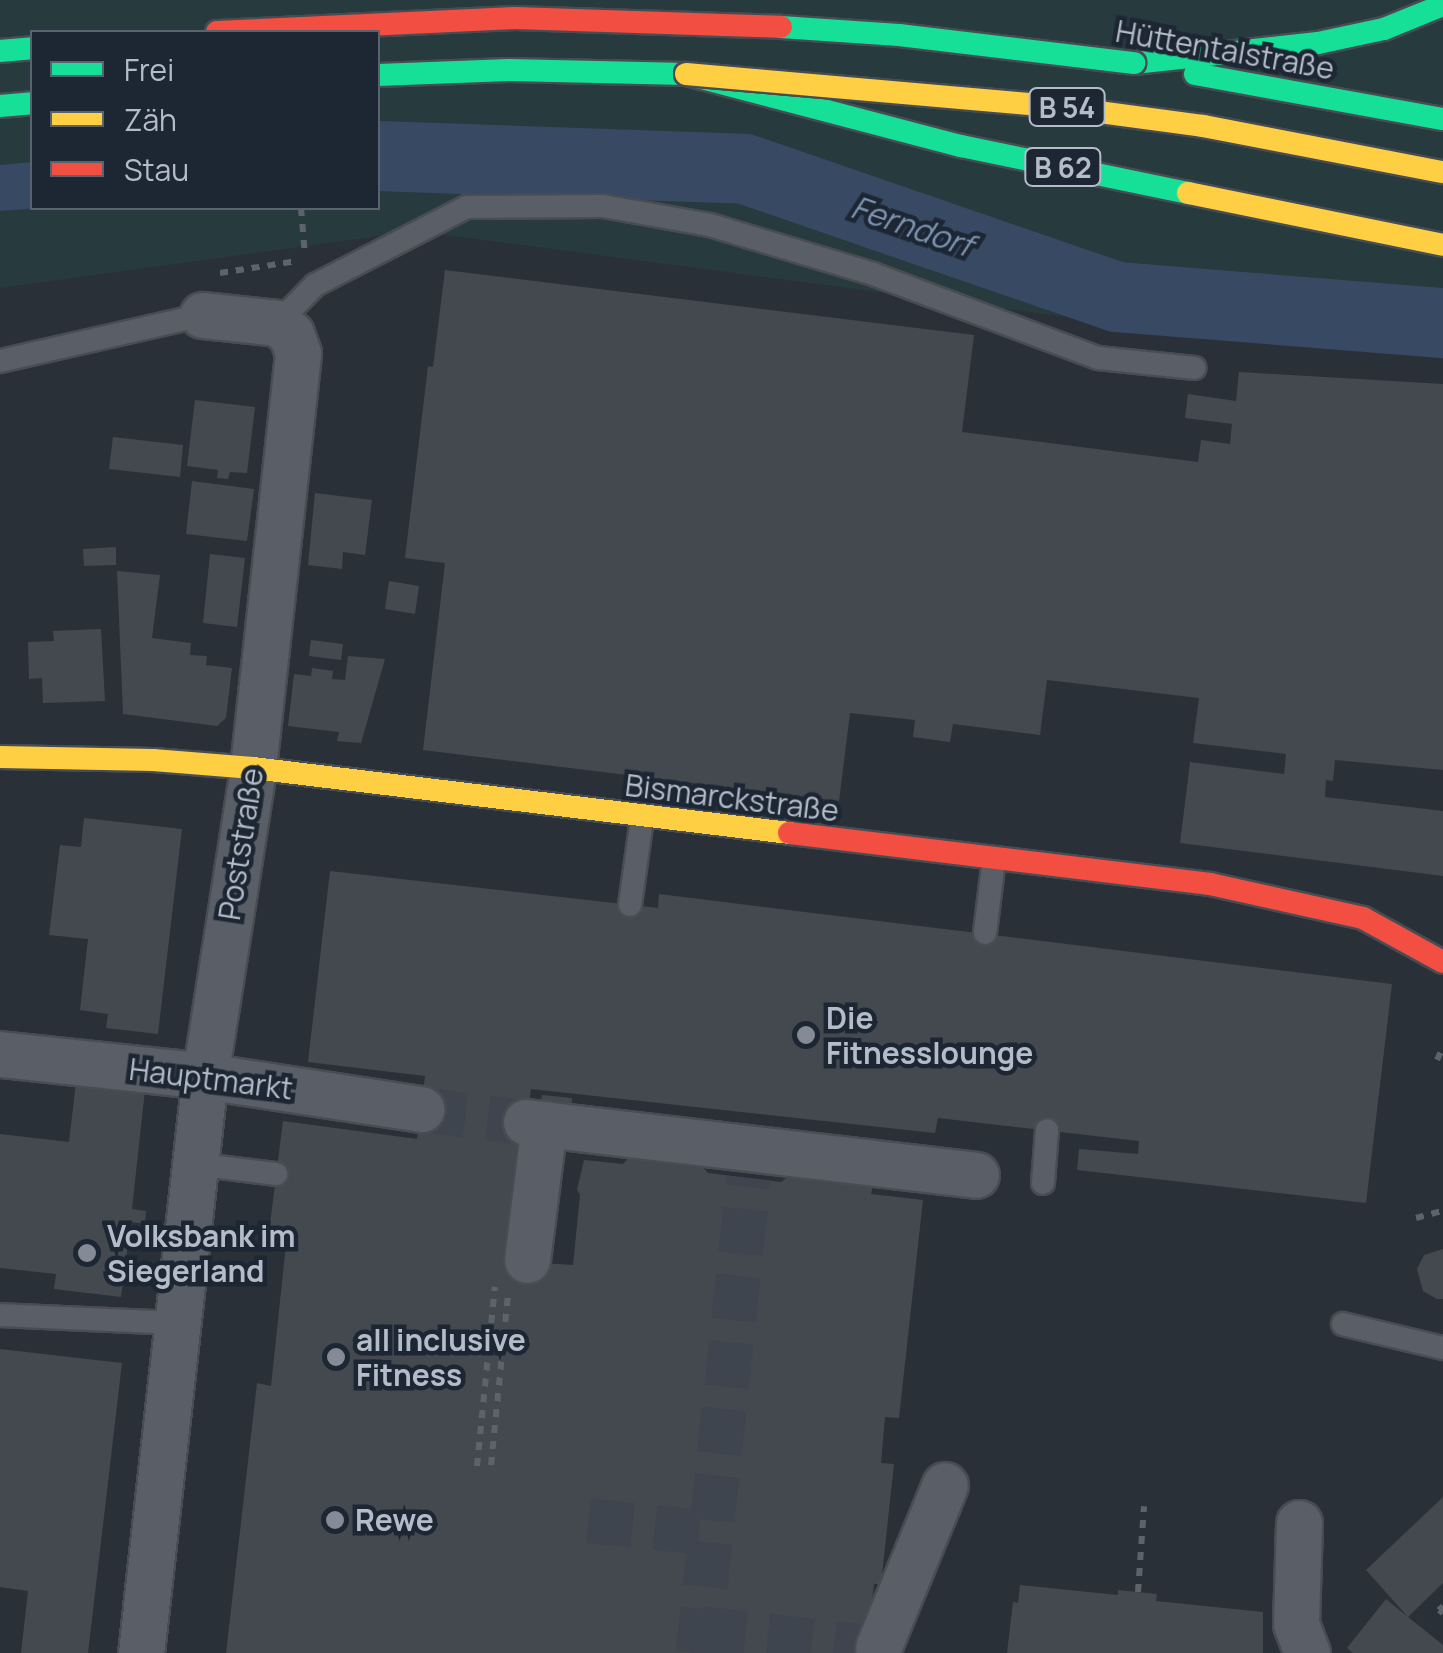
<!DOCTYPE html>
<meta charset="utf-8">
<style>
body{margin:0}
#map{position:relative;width:1443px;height:1653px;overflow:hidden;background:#2a3038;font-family:Manrope,sans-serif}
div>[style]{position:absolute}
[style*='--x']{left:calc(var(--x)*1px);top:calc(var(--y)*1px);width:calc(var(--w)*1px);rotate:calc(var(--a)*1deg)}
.green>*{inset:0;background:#273a3e}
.water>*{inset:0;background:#384963}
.river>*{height:70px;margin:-35px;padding:0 35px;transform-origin:35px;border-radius:35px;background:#384963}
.building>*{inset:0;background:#444950}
.street-tunnel>*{height:45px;margin-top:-22.5px;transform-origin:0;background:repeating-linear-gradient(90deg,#3f454e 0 45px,transparent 0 67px)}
.path>*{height:6px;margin-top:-3px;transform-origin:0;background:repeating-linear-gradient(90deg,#5d636a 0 8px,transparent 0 16px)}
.roads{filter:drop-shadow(2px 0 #484c53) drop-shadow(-2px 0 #484c53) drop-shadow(0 2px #484c53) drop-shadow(0 -2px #484c53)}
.lane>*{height:22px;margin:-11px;padding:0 11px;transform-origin:11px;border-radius:11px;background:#5a5e66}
.street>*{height:45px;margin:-22.5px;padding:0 22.5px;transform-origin:22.5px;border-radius:22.5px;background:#5a5e66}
.fast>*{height:22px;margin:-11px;padding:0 11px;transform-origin:11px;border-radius:11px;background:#16e098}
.slow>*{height:22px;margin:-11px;padding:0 11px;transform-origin:11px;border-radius:11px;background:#ffcf43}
.jam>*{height:22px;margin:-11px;padding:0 11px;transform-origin:11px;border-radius:11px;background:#f24e42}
.bridges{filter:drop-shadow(2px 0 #474c53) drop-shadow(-2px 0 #474c53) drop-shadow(0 2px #474c53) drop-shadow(0 -2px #474c53)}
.fast-bridge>*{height:22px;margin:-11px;padding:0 11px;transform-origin:11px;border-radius:11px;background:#16e098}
.slow-bridge>*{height:22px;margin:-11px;padding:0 11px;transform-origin:11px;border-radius:11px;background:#ffcf43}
.jam-bridge>*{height:22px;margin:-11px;padding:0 11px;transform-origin:11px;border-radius:11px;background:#f24e42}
.dots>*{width:28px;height:28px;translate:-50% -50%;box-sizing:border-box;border:5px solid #1d2633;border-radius:50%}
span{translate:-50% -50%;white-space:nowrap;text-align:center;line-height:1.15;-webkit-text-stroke:9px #1d2633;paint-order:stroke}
.shield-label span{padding:2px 8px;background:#1d2633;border:2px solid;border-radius:8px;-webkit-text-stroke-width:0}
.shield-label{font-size:28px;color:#b4bcc9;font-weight:700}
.street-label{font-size:30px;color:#b4bcc9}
.poi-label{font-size:30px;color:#b4bcc9;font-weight:700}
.left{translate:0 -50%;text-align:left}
.water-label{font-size:32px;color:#7c92b1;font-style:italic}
.legend{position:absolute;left:30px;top:30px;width:350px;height:180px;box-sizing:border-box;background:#1d2633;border:2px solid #59626f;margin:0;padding:12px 18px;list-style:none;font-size:30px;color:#b4bcc9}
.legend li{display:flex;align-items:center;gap:20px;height:50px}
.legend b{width:50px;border:2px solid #59626f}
</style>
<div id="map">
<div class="green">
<i style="clip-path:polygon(evenodd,0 0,1443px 0,1443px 346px,1158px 329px,416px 231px,0 288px,0 0,32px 32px,378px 32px,378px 208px,32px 208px,32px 32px)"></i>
</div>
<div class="water">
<i style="clip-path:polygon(32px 162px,32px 208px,40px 208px,0 211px,0 165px)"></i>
</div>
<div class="river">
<i style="--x:378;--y:156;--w:367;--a:2"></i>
<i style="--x:745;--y:169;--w:393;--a:19"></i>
<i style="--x:1117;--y:297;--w:327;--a:4.6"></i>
</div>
<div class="building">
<i style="clip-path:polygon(445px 270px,974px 335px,962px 432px,1198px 462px,1201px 440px,1230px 444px,1232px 424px,1185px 418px,1188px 394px,1236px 401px,1239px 372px,1443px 384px,1443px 770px,1335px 760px,1333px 781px,1326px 780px,1325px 797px,1443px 811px,1443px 876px,1180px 843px,1190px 762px,1284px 774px,1286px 754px,1193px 743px,1199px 698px,1047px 680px,1040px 735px,953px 724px,950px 742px,913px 737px,915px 720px,850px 713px,839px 801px,423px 750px,445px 563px,405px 558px,428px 366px,433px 367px)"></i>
<i style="clip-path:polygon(195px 400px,255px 407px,247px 473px,230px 472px,228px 479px,217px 478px,218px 470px,187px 466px)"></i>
<i style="clip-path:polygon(113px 437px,183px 445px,180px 477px,109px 469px)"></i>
<i style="clip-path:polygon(192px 481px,254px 489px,247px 541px,186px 534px)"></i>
<i style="clip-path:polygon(315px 493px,372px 500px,365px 555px,343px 552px,342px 569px,308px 565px)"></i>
<i style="clip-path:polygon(116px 547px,116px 565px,84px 566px,83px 549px)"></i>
<i style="clip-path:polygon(210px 554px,245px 558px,237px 627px,203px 623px)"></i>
<i style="clip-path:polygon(117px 571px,160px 575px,152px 638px,191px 643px,190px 655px,207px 656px,206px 665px,232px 668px,226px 718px,217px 726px,123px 714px)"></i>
<i style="clip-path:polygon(389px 581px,419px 586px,415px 614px,385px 609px)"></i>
<i style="clip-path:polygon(101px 629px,105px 701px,43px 703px,42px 678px,29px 679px,28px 642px,54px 641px,53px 631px)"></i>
<i style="clip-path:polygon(311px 640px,343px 644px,341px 660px,309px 656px)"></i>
<i style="clip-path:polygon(348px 656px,385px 659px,361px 743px,337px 741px,339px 732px,288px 726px,294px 674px,311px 676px,312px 668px,333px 671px,332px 679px,345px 680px)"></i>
<i style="clip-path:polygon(84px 818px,182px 829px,158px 1034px,106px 1028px,108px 1014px,80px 1010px,88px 939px,49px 935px,60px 845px,81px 847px)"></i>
<i style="clip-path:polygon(330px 871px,658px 908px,659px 894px,1392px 984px,1366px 1203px,1077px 1170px,1079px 1149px,1138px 1154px,1139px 1141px,938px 1118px,935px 1133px,531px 1089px,508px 1261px,573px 1265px,580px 1195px,577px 1190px,584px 1160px,623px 1164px,630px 1156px,701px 1165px,708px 1173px,749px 1178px,781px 1182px,789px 1176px,873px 1185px,871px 1194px,923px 1200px,899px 1418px,885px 1417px,881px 1463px,894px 1464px,881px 1584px,874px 1584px,868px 1636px,877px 1653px,226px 1653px,257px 1383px,271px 1386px,287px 1235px,269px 1232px,283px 1121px,417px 1139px,425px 1076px,308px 1062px)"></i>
<i style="clip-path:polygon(76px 1082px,145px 1090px,132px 1209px,146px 1211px,145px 1224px,131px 1222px,121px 1297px,54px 1289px,56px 1274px,0 1268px,0 1134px,69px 1142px)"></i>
<i style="clip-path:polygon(542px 1095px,572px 1098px,571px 1109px,540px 1107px)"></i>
<i style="clip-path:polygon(1443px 1249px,1443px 1299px,1437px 1299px,1423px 1291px,1417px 1269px,1424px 1255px)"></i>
<i style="clip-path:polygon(0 1349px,122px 1363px,88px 1653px,21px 1653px,28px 1591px,0 1587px)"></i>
<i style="clip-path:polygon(1443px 1497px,1443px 1583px,1408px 1617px,1443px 1645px,1443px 1653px,1353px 1653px,1347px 1648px,1386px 1599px,1408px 1617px,1366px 1570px)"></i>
<i style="clip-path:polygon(1020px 1585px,1118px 1595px,1118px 1590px,1157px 1594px,1156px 1601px,1263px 1612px,1263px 1653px,1007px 1653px,1013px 1602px,1018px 1603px)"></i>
</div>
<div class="street-tunnel">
<i style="--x:421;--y:1109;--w:106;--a:7.1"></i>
<i style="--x:588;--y:1520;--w:124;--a:6"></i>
<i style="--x:701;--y:1628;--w:178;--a:6.4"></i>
<i style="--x:698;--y:1653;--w:478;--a:-83.9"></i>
</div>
<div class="path">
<i style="--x:301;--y:208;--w:48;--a:85.2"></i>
<i style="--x:220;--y:273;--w:78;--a:-8.9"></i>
<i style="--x:1437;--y:1060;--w:14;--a:-65"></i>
<i style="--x:1416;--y:1218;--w:28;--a:-15"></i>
<i style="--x:491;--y:1465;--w:171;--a:-84.3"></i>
<i style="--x:477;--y:1466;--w:180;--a:-84.3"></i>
<i style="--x:1138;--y:1592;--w:86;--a:-86"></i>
<i style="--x:1443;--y:1606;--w:6;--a:135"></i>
<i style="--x:1439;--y:1610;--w:5;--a:37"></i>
</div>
<div class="roads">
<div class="lane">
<i style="--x:278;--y:323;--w:53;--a:-45.8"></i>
<i style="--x:315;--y:285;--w:171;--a:-27.2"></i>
<i style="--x:467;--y:207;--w:136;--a:-0.4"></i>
<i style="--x:603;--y:206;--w:109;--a:10.1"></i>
<i style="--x:710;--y:225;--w:170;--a:16.7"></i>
<i style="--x:873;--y:274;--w:240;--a:20.5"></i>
<i style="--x:1098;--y:358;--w:97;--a:5.9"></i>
<i style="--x:0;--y:361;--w:207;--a:-12.8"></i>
<i style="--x:630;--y:905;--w:88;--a:-82.1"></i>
<i style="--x:985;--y:933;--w:75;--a:-83.1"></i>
<i style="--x:194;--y:1164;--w:83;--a:7"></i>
<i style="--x:1043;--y:1183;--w:53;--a:-85.7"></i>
<i style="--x:0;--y:1315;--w:176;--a:2.6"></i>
<i style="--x:1343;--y:1324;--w:103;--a:13.5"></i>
</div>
<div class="street">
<i style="--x:0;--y:1054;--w:206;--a:6.1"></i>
<i style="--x:205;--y:1076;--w:219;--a:8.7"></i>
<i style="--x:526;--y:1122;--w:453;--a:6.7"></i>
<i style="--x:527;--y:1260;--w:137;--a:-82.9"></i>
<i style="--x:1299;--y:1523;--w:101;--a:91.7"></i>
<i style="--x:1296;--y:1624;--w:31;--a:69"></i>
<i style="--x:878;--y:1648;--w:176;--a:-67.7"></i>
<i style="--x:141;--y:1653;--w:581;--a:-83.67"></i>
<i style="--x:205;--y:1076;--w:312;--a:-81.1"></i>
<i style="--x:253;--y:768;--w:417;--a:-83.8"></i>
<i style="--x:298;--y:353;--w:20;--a:-110"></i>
<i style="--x:291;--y:334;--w:17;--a:-140"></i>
<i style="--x:278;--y:323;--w:76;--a:-174"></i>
</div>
<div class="fast">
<i style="--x:0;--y:51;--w:32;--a:-5"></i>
<i style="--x:1134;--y:63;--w:185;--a:-6.2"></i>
<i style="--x:1318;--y:43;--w:67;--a:-12"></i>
<i style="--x:1384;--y:29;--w:64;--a:-22.1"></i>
<i style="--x:1195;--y:74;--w:252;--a:10.3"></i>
<i style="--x:378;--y:75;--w:131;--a:-2.2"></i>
<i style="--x:509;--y:70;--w:177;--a:1.3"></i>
<i style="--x:686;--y:74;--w:284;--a:14.7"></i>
<i style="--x:961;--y:146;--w:232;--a:11.7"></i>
<i style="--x:0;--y:106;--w:32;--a:-5"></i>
</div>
<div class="slow">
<i style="--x:1188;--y:193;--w:260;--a:11.5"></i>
<i style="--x:0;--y:757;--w:153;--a:1.1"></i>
<i style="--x:153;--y:760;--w:100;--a:4.6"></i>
<i style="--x:253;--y:768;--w:540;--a:6.91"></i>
</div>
<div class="jam">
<i style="--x:789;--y:833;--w:424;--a:6.9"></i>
<i style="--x:1210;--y:884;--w:157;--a:12.5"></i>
<i style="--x:1363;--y:918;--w:91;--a:28.8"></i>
</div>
</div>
<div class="bridges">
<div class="fast-bridge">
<i style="--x:781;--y:27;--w:118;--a:3.9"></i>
<i style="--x:899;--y:35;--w:237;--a:6.8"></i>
</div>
<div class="slow-bridge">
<i style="--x:686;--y:74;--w:370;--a:5"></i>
<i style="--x:1055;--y:106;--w:149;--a:7.7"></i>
<i style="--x:1203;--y:126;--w:244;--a:10.9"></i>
</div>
<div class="jam-bridge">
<i style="--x:217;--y:32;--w:298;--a:-2.7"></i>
<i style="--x:515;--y:18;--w:266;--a:1.9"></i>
</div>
</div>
<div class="dots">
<i style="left:806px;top:1035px;background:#848b96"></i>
<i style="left:87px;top:1253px;background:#848b96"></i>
<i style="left:336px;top:1357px;background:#848b96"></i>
<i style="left:335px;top:1520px;background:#848b96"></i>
</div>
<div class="shield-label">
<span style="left:1067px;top:107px">B 54</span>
<span style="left:1063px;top:167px">B 62</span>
</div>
<div class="street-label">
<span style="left:1225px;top:50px;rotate:10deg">Hüttentalstraße</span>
<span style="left:732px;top:798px;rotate:7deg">Bismarckstraße</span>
<span style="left:241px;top:844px;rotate:-81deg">Poststraße</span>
<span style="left:211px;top:1079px;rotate:7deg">Hauptmarkt</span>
</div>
<div class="poi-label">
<span class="left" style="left:826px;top:1035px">Die<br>Fitnesslounge</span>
<span class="left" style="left:107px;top:1253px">Volksbank im<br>Siegerland</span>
<span class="left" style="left:356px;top:1357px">all inclusive<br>Fitness</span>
<span class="left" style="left:355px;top:1520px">Rewe</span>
</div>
<div class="water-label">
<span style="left:912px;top:226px;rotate:19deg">Ferndorf</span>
</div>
<ul class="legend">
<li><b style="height:12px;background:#16e098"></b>Frei</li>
<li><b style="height:12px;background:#ffcf43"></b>Zäh</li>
<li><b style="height:12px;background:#f24e42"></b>Stau</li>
</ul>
</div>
